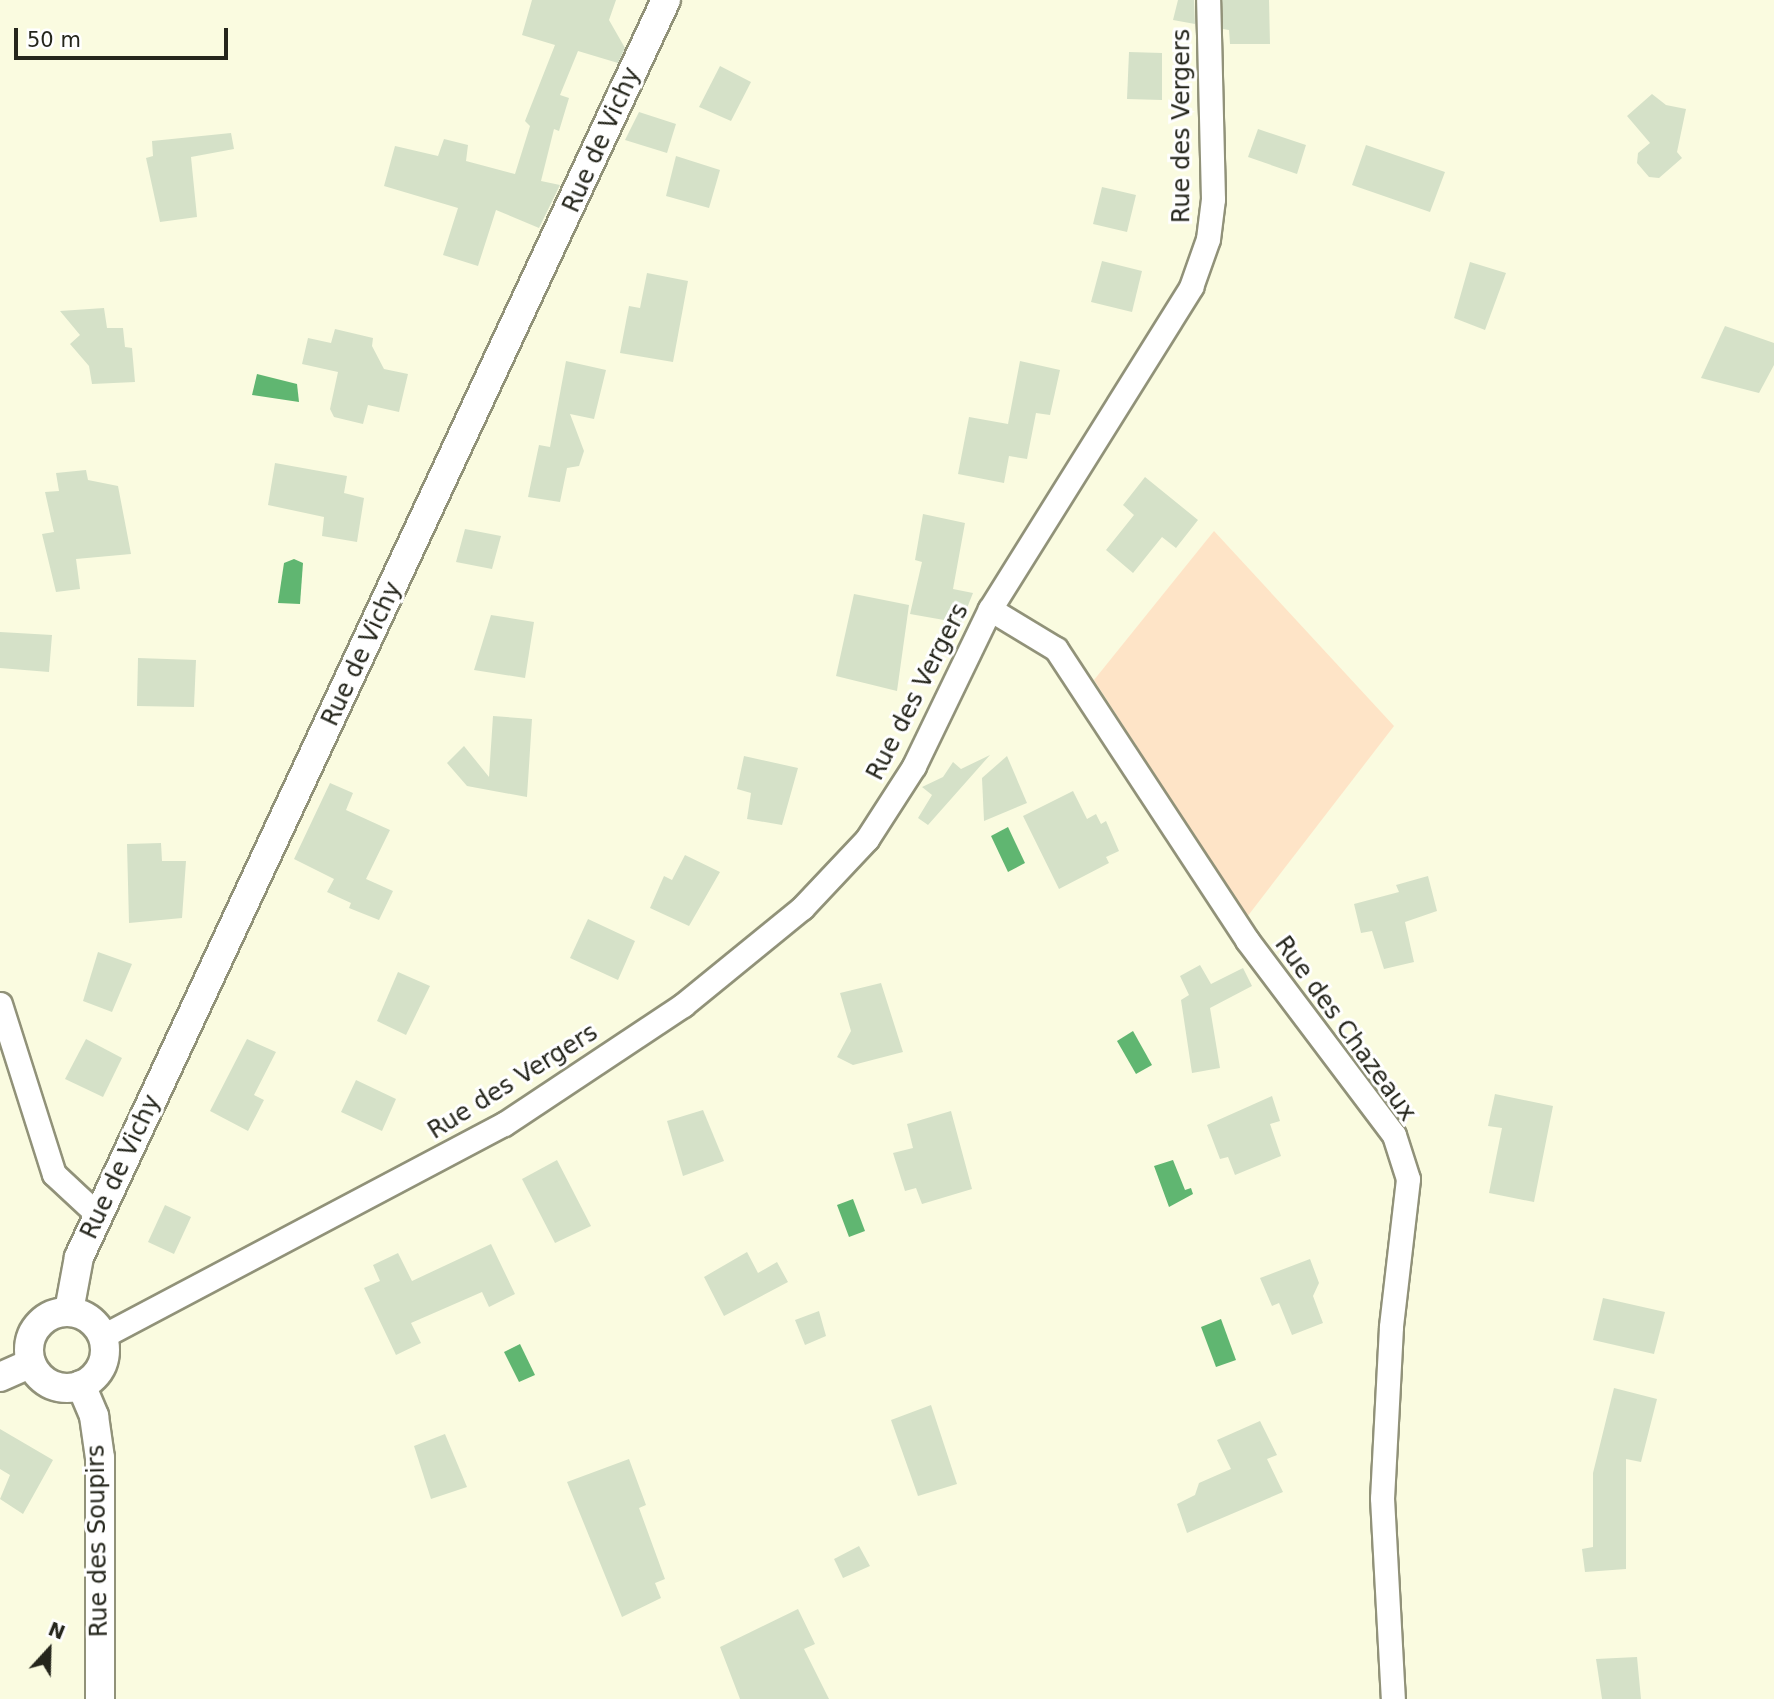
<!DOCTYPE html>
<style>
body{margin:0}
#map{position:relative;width:1774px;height:1699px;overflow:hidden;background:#fafbe0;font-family:"DejaVu Sans",sans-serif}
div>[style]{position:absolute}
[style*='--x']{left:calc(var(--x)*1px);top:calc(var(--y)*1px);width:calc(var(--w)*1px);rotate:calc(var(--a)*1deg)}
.green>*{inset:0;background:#fee4c7}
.water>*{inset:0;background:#60b671}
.building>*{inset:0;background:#d5e1c8}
.roads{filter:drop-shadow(2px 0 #919279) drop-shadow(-2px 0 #919279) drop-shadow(0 2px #919279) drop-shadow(0 -2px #919279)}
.minor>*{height:23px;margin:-11.5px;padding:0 11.5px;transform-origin:11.5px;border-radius:11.5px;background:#fff}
.tertiary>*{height:28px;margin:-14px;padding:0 14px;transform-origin:14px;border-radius:14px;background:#fff}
.tertiary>.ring{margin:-14px;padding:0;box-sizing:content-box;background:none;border:28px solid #fff;border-radius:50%}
span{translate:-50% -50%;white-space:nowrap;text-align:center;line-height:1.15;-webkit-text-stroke:6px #fff;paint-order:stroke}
.street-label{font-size:24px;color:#25261c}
.north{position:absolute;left:14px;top:1615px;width:70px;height:70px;-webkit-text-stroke:5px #fff;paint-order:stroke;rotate:22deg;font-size:19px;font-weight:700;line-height:28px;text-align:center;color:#25261c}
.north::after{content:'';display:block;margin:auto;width:24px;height:32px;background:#25261c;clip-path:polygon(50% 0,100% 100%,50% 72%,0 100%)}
.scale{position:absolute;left:14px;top:28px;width:214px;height:32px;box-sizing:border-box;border:4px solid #25261c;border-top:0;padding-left:9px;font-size:21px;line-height:24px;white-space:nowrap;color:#25261c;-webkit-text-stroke:5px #fff;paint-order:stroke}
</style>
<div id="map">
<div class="green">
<i style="clip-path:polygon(1214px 531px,1394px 726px,1247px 917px,1094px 680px)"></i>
</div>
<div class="water">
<i style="clip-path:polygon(257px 374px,297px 384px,299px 402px,252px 395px)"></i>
<i style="clip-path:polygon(294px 559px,303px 563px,300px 604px,278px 603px,284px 563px)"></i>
<i style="clip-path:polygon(1008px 827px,1025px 863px,1008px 872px,991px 836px)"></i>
<i style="clip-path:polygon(1133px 1031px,1152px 1065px,1136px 1074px,1117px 1041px)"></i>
<i style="clip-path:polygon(1173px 1160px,1185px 1190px,1191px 1188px,1193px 1194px,1169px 1207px,1154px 1166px)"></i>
<i style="clip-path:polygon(853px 1199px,865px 1231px,849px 1237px,837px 1205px)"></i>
<i style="clip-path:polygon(1221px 1319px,1236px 1360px,1216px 1367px,1201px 1327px)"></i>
<i style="clip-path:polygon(520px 1344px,535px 1375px,519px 1382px,504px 1352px)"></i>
</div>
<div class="building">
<i style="clip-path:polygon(532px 0,616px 0,609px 20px,625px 48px,618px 63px,578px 51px,560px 95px,569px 98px,559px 131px,554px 129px,541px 181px,560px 185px,539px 228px,496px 210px,478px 266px,443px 255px,458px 208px,384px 186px,395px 146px,438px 156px,444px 139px,468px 145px,466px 161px,515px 174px,530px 126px,525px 121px,555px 45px,522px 35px)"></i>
<i style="clip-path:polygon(1178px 0,1194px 0,1195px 24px,1173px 20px)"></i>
<i style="clip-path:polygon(1222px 0,1269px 0,1270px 44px,1230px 44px,1229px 30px,1223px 29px)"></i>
<i style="clip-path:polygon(1129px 52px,1162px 53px,1162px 100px,1127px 99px)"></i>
<i style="clip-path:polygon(720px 66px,751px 82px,731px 121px,699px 107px)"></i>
<i style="clip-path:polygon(1652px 94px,1666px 105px,1686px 109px,1677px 152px,1682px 158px,1659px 178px,1649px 177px,1637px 163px,1638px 153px,1650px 143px,1627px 116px)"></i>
<i style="clip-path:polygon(639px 112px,676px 124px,667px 153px,625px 140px)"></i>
<i style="clip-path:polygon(1258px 129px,1306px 145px,1297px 174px,1248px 157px)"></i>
<i style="clip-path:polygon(231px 133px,234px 149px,191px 157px,197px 217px,160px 222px,146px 158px,153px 156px,152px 141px)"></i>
<i style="clip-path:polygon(1366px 145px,1445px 172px,1430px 212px,1352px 185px)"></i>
<i style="clip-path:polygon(676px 156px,720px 170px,709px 208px,666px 196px)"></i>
<i style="clip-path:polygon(1102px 187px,1136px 195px,1127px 232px,1093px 224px)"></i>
<i style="clip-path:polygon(1102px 261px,1142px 271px,1132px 312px,1091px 302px)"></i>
<i style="clip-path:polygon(1470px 262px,1506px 273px,1485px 330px,1454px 318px)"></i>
<i style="clip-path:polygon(647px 273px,688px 281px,673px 362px,620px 353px,629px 306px,640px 308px)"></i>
<i style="clip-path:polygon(104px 308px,107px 328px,123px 328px,125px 347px,132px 348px,135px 382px,92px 384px,89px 366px,70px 344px,80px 335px,60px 311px)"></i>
<i style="clip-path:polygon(1725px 326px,1774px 343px,1774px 365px,1759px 393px,1701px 378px)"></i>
<i style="clip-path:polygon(335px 329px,373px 338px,372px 346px,384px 369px,408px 374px,399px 412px,368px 405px,363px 424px,334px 417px,330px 409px,338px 372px,302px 364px,308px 338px,331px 343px)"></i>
<i style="clip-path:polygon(566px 361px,606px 370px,594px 419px,570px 414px,584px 451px,579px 466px,567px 468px,560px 502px,528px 497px,539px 445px,550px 447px)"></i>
<i style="clip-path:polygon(1020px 361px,1060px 370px,1050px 415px,1036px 413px,1027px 459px,1009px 456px,1004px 483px,958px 474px,969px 417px,1008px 424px)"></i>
<i style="clip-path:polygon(275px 463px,347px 476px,344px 493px,364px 498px,357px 542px,322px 536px,324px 517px,268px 505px)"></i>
<i style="clip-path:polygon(86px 470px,88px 480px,118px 486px,131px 554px,76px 559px,80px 589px,56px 592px,42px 534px,54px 532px,45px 492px,59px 491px,56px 473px)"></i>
<i style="clip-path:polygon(1145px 477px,1198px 520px,1176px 548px,1162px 537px,1133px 573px,1106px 550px,1134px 515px,1123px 505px)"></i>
<i style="clip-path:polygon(923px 514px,965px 523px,953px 589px,973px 593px,961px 623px,910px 614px,922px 562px,915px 560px)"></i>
<i style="clip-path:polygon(465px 529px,501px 536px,492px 569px,456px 562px)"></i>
<i style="clip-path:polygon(854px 594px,909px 605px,897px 691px,836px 676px)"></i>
<i style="clip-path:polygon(491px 615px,534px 622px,525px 678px,474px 670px)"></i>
<i style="clip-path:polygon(0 632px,52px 635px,49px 672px,0 668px)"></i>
<i style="clip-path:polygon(138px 658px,196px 660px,194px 707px,137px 706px)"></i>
<i style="clip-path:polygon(493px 716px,532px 719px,527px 797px,467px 786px,447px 763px,464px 746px,489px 777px)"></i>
<i style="clip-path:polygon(990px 755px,928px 825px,918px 818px,932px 795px,922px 787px,943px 777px,953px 762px,961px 769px)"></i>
<i style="clip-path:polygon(744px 756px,798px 768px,782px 825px,747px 819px,751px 793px,737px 789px)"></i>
<i style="clip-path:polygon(1007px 756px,1027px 803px,984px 821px,982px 778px)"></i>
<i style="clip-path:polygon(330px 783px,353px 793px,346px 810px,390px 830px,366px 879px,393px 891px,379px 920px,349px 908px,351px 903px,327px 892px,334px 879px,294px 859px)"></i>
<i style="clip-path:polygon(1073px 791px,1087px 819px,1096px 814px,1101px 824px,1106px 821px,1119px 851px,1106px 857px,1109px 863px,1059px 889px,1023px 816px)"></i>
<i style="clip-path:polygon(161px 843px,162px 861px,186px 861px,182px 918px,129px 923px,127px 844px)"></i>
<i style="clip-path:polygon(685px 855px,720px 872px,689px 926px,650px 908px,664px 876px,672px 880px)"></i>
<i style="clip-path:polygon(1428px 876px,1437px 911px,1405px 922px,1414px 962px,1384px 969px,1372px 931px,1361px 933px,1354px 904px,1399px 892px,1396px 885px)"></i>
<i style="clip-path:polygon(588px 919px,635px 941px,618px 980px,570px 958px)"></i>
<i style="clip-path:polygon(98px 952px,132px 964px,112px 1012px,83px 1001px)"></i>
<i style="clip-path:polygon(1200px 965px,1211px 984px,1243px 968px,1252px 986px,1210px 1008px,1220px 1068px,1192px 1073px,1181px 1000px,1189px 995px,1180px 976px)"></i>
<i style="clip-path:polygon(398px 972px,430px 986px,406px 1035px,377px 1021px)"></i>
<i style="clip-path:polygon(881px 983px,903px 1052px,853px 1065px,837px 1057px,851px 1031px,840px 993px)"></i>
<i style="clip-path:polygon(86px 1039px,122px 1058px,103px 1097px,65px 1079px)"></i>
<i style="clip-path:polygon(247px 1039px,276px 1052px,254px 1095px,264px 1100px,248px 1131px,210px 1111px)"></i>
<i style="clip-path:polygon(356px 1080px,396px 1099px,382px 1131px,341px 1112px)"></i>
<i style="clip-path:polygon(1495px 1094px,1553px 1106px,1534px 1202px,1489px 1193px,1502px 1128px,1488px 1126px)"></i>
<i style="clip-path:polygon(1272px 1096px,1280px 1121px,1270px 1124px,1281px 1156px,1235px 1175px,1228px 1157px,1220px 1159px,1207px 1125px)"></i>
<i style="clip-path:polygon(703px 1110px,724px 1161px,683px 1176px,667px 1121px)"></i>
<i style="clip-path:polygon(951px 1111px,972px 1189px,922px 1204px,916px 1188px,905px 1191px,893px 1153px,913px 1148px,907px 1124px)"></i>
<i style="clip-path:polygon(557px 1160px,591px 1226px,555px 1243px,522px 1179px)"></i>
<i style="clip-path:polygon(165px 1205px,191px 1217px,174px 1254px,148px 1242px)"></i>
<i style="clip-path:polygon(491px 1244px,515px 1294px,489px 1307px,482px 1292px,411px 1323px,421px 1343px,396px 1355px,364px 1288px,380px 1281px,373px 1265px,398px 1253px,412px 1281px)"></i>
<i style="clip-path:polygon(747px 1252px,758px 1273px,777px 1262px,788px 1282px,724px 1316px,704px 1277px)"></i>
<i style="clip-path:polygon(1310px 1259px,1319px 1283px,1313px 1296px,1323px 1323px,1292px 1335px,1279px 1303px,1272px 1306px,1260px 1278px)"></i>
<i style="clip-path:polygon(1603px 1298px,1665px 1312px,1654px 1354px,1593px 1340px)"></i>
<i style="clip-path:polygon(819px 1311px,826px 1336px,805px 1345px,795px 1320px)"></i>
<i style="clip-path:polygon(1614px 1388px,1657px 1399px,1641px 1462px,1626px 1459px,1626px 1569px,1585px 1572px,1582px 1549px,1593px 1547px,1593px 1473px)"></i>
<i style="clip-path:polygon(931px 1405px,957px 1484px,918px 1496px,891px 1420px)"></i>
<i style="clip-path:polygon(1260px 1421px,1277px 1455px,1267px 1459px,1283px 1492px,1187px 1533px,1177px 1504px,1195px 1495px,1199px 1483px,1231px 1469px,1217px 1440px)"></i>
<i style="clip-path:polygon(0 1429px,53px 1460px,23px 1514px,0 1499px,10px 1475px,0 1469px)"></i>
<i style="clip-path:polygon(445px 1434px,467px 1487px,431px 1499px,414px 1446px)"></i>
<i style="clip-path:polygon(629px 1459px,646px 1505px,639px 1508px,665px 1579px,655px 1583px,661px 1598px,622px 1617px,567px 1482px)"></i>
<i style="clip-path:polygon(859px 1546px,870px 1566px,843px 1578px,834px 1559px)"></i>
<i style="clip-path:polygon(798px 1609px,815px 1644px,804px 1649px,829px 1699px,740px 1699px,720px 1647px)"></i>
<i style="clip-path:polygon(1637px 1657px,1641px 1699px,1602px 1699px,1596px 1659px)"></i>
</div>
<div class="roads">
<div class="minor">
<i style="--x:990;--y:609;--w:77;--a:31.2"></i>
<i style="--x:1056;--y:649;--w:348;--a:56.7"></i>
<i style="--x:1247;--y:940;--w:244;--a:53"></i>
<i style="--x:1394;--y:1135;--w:46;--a:72.3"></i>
<i style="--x:1408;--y:1179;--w:149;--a:96.6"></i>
<i style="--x:1391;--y:1327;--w:171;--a:93"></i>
<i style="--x:1382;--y:1498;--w:201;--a:86.9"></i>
<i style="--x:0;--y:1004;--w:178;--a:72.4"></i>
<i style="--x:54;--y:1174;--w:60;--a:43"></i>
<i style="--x:103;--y:1336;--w:454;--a:-27.9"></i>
<i style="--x:504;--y:1124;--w:215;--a:-33.6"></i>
<i style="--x:683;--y:1005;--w:154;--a:-39.2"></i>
<i style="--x:802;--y:908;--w:95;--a:-46.7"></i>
<i style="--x:867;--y:839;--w:87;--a:-57.2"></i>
<i style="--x:914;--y:766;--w:174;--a:-64.2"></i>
<i style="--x:990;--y:609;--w:380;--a:-58"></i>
<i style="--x:1191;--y:287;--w:51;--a:-70.5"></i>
<i style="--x:1208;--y:239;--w:40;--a:-82.9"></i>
<i style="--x:1213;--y:199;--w:199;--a:-91.4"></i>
</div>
<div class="tertiary">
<i style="--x:69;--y:1311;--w:55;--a:-79.5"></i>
<i style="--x:79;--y:1257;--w:1387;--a:-64.97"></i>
<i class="ring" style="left:29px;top:1312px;width:48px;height:48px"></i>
<i style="--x:0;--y:1377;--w:34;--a:-24"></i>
<i style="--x:81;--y:1385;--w:34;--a:67"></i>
<i style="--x:94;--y:1416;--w:42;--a:81.9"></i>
<i style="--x:100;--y:1458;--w:241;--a:90"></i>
</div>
</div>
<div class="street-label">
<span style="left:1182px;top:126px;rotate:-90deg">Rue des Vergers</span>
<span style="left:602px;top:140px;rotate:-66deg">Rue de Vichy</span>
<span style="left:362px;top:654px;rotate:-65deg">Rue de Vichy</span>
<span style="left:918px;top:692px;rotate:-63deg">Rue des Vergers</span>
<span style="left:1345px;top:1029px;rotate:54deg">Rue des Chazeaux</span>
<span style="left:513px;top:1082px;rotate:-32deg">Rue des Vergers</span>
<span style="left:121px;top:1167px;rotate:-65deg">Rue de Vichy</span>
<span style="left:98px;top:1541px;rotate:-91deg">Rue des Soupirs</span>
</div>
<div class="north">N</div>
<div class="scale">50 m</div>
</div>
